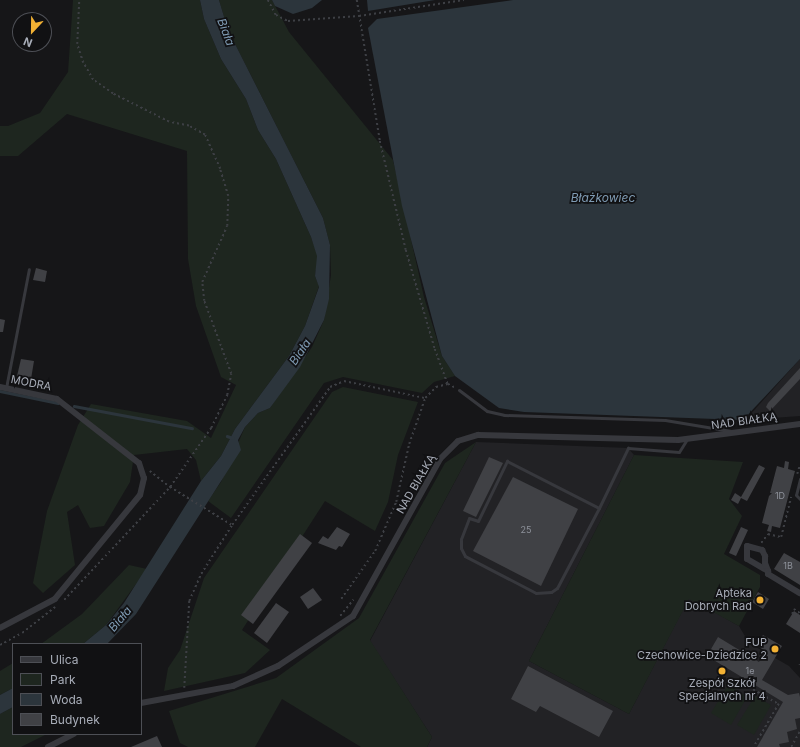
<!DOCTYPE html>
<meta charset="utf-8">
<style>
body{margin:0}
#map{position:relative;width:800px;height:747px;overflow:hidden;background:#161618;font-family:Inter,sans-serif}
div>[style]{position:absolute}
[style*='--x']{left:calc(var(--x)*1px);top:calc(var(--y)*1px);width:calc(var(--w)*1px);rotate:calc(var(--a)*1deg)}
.built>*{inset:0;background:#222225}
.green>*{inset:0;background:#1e261f}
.water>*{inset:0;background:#2c353c}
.stream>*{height:2.5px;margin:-1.25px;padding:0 1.25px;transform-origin:1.25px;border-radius:1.25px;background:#2c353c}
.building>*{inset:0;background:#404145}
.path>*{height:1.5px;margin-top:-0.75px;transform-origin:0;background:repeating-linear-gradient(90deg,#3d3f44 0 2px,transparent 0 5px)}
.service>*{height:3px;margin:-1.5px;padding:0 1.5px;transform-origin:1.5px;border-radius:1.5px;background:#37383d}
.minor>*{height:6px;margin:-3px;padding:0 3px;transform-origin:3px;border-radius:3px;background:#37383d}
.dots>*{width:11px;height:11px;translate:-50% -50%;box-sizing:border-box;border:2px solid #111113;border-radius:50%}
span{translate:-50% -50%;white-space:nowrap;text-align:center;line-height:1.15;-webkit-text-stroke:3.5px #111113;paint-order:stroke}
.number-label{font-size:9px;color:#8e929b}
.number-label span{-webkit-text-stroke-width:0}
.street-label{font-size:11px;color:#a8adb8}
.poi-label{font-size:11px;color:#a8adb8}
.right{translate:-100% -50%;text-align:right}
.water-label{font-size:12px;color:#7f9bb3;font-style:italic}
.legend{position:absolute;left:12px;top:643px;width:130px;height:92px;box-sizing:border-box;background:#111113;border:1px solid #4d4f55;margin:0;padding:5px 7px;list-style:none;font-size:12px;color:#a8adb8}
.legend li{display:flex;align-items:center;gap:8px;height:20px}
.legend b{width:20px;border:1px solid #4d4f55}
.north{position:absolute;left:12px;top:12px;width:40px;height:40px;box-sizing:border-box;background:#111113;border:1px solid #4d4f55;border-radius:50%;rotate:202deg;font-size:11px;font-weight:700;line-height:16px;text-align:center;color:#a8adb8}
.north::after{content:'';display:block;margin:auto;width:14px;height:18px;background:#f2b134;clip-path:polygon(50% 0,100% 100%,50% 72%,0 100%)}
</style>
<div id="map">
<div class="built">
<i style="clip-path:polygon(800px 359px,800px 416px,743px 420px,749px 416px)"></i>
<i style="clip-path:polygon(476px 442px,628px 448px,634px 455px,529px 661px,629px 714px,689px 598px,739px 626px,749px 643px,789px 666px,800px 678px,800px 747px,427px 747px,432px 737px,370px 641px)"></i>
</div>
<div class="green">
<i style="clip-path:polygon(73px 0,200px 0,204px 19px,221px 59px,246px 99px,258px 130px,276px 159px,311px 237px,318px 256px,315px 276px,319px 286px,305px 326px,289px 356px,235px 429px,221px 456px,201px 481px,196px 460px,187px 449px,134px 455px,130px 482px,104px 526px,90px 528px,78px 505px,67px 512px,75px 565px,43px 593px,33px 583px,47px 511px,78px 425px,91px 404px,187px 421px,211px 438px,236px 385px,221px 377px,196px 306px,188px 259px,187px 151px,67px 114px,18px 156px,0 156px,0 126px,8px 126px,40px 113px,68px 72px)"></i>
<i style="clip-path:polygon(219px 0,272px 0,289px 32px,393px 160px,424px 297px,442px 356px,455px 376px,434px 382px,422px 393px,343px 377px,324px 383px,231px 518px,208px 501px,221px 482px,245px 427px,258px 413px,270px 408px,312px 347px,324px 320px,331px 275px,330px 245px,323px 218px,228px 30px)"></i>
<i style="clip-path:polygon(343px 387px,418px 402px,398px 455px,388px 502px,375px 531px,325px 501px,242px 630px,270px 650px,245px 673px,164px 691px,168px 668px,180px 650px,204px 578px,332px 392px)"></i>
<i style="clip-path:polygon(476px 442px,370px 640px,432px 737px,427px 747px,361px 747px,282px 699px,255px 747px,188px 747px,180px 743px,169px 711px,276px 678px,359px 618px,445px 463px)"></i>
<i style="clip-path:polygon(634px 455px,743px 462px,729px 499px,742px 516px,724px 554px,760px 575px,760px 587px,739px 626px,689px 599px,629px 714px,529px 661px)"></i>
<i style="clip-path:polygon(129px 565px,147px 569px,106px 625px,83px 644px,41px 644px,82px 614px)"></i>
<i style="clip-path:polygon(13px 663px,13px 688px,0 695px,0 671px)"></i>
<i style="clip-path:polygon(728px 685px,747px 697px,731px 725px,711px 713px)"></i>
<i style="clip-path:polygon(755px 696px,771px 705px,754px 735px,737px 725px)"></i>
<i style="clip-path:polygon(13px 707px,13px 734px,47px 734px,21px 747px,0 747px,0 714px)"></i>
</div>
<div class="water">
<i style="clip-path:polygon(200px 0,219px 0,228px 30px,323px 218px,330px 245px,329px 299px,324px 320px,300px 367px,270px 408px,258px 413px,245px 427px,238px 440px,241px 450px,136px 614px,107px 644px,83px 644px,106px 625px,124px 603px,201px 481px,221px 456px,235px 429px,289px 356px,305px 326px,319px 287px,315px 276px,317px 256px,311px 237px,276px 159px,258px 130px,246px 99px,221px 59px,204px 19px)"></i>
<i style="clip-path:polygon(272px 0,322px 0,312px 8px,293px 14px,275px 6px)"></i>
<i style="clip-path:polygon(367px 0,435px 0,368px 11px)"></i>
<i style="clip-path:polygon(513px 0,800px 0,800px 359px,743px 420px,524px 412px,499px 408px,455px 376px,442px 356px,402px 206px,368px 28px,377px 19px)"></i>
<i style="clip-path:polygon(13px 688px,13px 707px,0 714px,0 695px)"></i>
</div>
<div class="stream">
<i style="--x:0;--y:391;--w:59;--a:11.7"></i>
<i style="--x:74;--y:406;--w:120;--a:10.6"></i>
<i style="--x:227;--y:436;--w:6;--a:18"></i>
</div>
<div class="building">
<i style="clip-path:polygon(36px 268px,47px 271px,45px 282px,33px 280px)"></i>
<i style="clip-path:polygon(0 319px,5px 320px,3px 332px,0 332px)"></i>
<i style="clip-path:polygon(21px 359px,34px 361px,31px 379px,17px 376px)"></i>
<i style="clip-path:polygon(800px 368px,800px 379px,770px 411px,766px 407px,768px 403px)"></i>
<i style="clip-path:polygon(489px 457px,503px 463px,476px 517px,463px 511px)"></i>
<i style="clip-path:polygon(785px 461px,789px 462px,788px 469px,795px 471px,780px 528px,772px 526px,771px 532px,767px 531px,769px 525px,762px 523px,769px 496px,772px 493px,770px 493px,777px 466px,784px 468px)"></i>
<i style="clip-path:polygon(759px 465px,765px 468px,747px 501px,741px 498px,738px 504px,731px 500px,735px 493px,741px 497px)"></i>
<i style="clip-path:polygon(513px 477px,578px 509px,541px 586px,473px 551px)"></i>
<i style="clip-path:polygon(337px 527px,350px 534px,342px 547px,339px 546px,336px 550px,318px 543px,323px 536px,328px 539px)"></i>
<i style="clip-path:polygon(741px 527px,748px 530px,736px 556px,729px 553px)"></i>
<i style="clip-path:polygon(300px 534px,312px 543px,253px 624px,241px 615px)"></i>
<i style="clip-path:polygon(784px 553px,800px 562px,800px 585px,774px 569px)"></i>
<i style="clip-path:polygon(313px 588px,322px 600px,308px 609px,300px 597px)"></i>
<i style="clip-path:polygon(758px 592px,769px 599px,763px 609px,752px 602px)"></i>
<i style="clip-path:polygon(276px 603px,289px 612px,267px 643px,254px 633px)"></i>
<i style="clip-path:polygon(794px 611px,800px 615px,800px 633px,786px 624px)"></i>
<i style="clip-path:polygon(763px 635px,782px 646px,762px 680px,788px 695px,799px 693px,800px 697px,800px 718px,795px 719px,797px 729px,787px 732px,789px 742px,779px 744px,780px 747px,757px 747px,783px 702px,707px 656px,718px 637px,759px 662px,765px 651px,756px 645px)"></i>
<i style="clip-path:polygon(528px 666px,613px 711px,599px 737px,540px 706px,536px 712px,511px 699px)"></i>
<i style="clip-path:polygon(157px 736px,162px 747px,131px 747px)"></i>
</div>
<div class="path">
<i style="--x:268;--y:0;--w:17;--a:62"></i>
<i style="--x:276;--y:15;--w:13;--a:27"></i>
<i style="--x:288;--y:21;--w:71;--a:-4"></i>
<i style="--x:359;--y:16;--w:106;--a:-8.7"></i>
<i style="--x:357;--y:0;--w:143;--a:80.7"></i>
<i style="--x:380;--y:141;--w:112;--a:76.6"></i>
<i style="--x:406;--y:250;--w:103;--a:73.7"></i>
<i style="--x:435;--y:349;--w:37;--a:70"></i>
<i style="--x:150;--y:471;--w:26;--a:39"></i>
<i style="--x:170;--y:487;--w:73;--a:31.5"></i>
<i style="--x:797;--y:474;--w:10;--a:-73"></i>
<i style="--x:761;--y:543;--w:11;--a:-52"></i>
<i style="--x:768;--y:534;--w:13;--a:13"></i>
<i style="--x:781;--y:537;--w:41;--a:-76"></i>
<i style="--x:341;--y:599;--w:59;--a:-54.7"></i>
<i style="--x:375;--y:551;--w:53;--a:-66.8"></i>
<i style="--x:396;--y:502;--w:59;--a:-77.4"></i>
<i style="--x:409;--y:444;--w:49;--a:-70.8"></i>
<i style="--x:425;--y:398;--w:16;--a:-45"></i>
<i style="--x:436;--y:387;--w:12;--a:-14"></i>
<i style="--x:448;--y:384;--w:7;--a:27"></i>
<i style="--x:64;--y:600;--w:155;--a:-46.8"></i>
<i style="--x:170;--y:487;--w:72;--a:-55.2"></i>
<i style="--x:211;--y:428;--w:37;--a:-64"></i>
<i style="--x:227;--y:395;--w:21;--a:-79"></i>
<i style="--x:231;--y:374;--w:78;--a:-110.3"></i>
<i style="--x:204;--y:301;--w:19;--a:-96"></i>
<i style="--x:202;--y:282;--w:61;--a:-65.9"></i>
<i style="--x:227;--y:226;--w:30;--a:-88"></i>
<i style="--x:228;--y:196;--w:28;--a:-107"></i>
<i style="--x:220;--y:169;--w:37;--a:-114"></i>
<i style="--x:205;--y:135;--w:18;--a:-151"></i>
<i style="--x:189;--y:126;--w:20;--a:-169"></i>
<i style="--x:169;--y:122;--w:63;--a:-153.4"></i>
<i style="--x:113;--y:94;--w:24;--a:-145"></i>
<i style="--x:93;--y:80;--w:20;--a:-120"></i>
<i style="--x:83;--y:63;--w:20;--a:-108"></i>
<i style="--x:77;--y:44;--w:44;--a:-87.4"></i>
<i style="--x:792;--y:614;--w:5;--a:-68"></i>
<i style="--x:794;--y:609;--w:7;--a:34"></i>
<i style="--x:340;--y:616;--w:21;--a:-51"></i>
<i style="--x:0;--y:645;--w:25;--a:-29"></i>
<i style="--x:22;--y:633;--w:42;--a:-38.2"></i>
<i style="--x:800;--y:664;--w:1;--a:90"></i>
<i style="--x:749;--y:687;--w:34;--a:30"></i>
<i style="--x:779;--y:704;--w:50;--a:120.2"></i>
<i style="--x:184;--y:688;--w:87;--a:-86.7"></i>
<i style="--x:189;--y:601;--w:30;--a:-66"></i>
<i style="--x:201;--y:574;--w:58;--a:-57.7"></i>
<i style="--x:232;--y:525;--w:169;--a:-54.6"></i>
<i style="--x:330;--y:387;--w:15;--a:-23"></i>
<i style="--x:344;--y:381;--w:83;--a:11.9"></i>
<i style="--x:791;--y:747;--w:18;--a:-61"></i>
</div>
<div class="service">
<i style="--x:6;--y:388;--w:121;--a:-79.1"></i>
<i style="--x:459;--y:390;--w:35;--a:37"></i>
<i style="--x:487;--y:411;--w:17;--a:13"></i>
<i style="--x:504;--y:415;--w:161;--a:1.8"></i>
<i style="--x:665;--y:420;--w:67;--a:9.5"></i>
<i style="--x:800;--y:479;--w:16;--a:104"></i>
<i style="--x:796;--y:495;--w:6;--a:45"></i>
<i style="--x:599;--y:508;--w:90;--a:117.7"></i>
<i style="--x:557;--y:588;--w:7;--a:146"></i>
<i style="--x:551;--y:592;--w:15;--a:176"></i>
<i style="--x:536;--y:593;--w:80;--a:-152.5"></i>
<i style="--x:465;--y:556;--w:9;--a:-117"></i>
<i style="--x:461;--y:548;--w:9;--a:-90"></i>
<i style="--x:461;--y:539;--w:22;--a:-69"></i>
<i style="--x:469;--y:518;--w:9;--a:18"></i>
<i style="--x:478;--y:521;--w:67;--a:-64.2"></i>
<i style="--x:507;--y:461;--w:103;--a:27.1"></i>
<i style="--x:599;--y:508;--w:67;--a:-64.2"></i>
<i style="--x:628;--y:448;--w:51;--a:4.5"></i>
<i style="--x:679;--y:452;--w:15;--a:-58"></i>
</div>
<div class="minor">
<i style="--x:0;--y:387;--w:58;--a:11.9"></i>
<i style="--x:57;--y:399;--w:104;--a:38"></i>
<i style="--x:139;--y:463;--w:16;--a:72"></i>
<i style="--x:144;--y:478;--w:17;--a:103"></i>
<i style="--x:140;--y:495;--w:134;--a:129.3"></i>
<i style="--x:55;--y:599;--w:62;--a:152.2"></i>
<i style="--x:768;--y:571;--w:24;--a:-150"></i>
<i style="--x:747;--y:559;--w:13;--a:-90"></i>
<i style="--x:747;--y:546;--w:16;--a:15"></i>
<i style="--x:762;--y:550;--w:7;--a:63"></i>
<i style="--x:765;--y:556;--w:7;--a:90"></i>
<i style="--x:765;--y:563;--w:9;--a:69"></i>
<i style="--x:768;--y:571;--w:3;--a:90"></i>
<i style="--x:768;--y:574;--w:37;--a:31"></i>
<i style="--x:141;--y:703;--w:94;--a:-10.5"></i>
<i style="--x:233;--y:686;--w:49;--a:-24"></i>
<i style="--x:278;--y:666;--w:90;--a:-33.7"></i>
<i style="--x:353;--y:616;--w:179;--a:-61"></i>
<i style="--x:440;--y:459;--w:25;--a:-45"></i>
<i style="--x:458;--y:441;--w:21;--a:-17"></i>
<i style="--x:478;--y:435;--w:200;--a:1.4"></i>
<i style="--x:678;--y:440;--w:123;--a:-7.5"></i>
<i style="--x:48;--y:747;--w:29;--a:-27"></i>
</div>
<div class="dots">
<i style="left:760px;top:600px;background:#f2b134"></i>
<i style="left:775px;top:649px;background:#f2b134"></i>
<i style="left:722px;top:671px;background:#f2b134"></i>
</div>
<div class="number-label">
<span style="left:780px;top:496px">1D</span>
<span style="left:526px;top:530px">25</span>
<span style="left:788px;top:566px">1B</span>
<span style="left:750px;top:671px">1e</span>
</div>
<div class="street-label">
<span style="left:31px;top:383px;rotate:11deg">MODRA</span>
<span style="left:744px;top:421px;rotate:-8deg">NAD BIAŁKĄ</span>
<span style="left:416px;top:484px;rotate:-60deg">NAD BIAŁKĄ</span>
</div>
<div class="poi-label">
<span class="right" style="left:752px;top:600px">Apteka<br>Dobrych Rad</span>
<span class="right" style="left:767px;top:649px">FUP<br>Czechowice-Dziedzice 2</span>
<span style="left:722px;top:690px">Zespół Szkół<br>Specjalnych nr 4</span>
</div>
<div class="water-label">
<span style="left:226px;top:32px;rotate:69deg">Biała</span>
<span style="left:603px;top:198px">Błażkowiec</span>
<span style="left:300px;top:352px;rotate:-56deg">Biała</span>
<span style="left:120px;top:619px;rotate:-50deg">Biała</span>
</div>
<ul class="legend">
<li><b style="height:5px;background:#37383d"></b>Ulica</li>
<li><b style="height:11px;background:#1e261f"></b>Park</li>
<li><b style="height:11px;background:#2c353c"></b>Woda</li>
<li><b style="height:11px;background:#404145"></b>Budynek</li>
</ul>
<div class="north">N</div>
</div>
